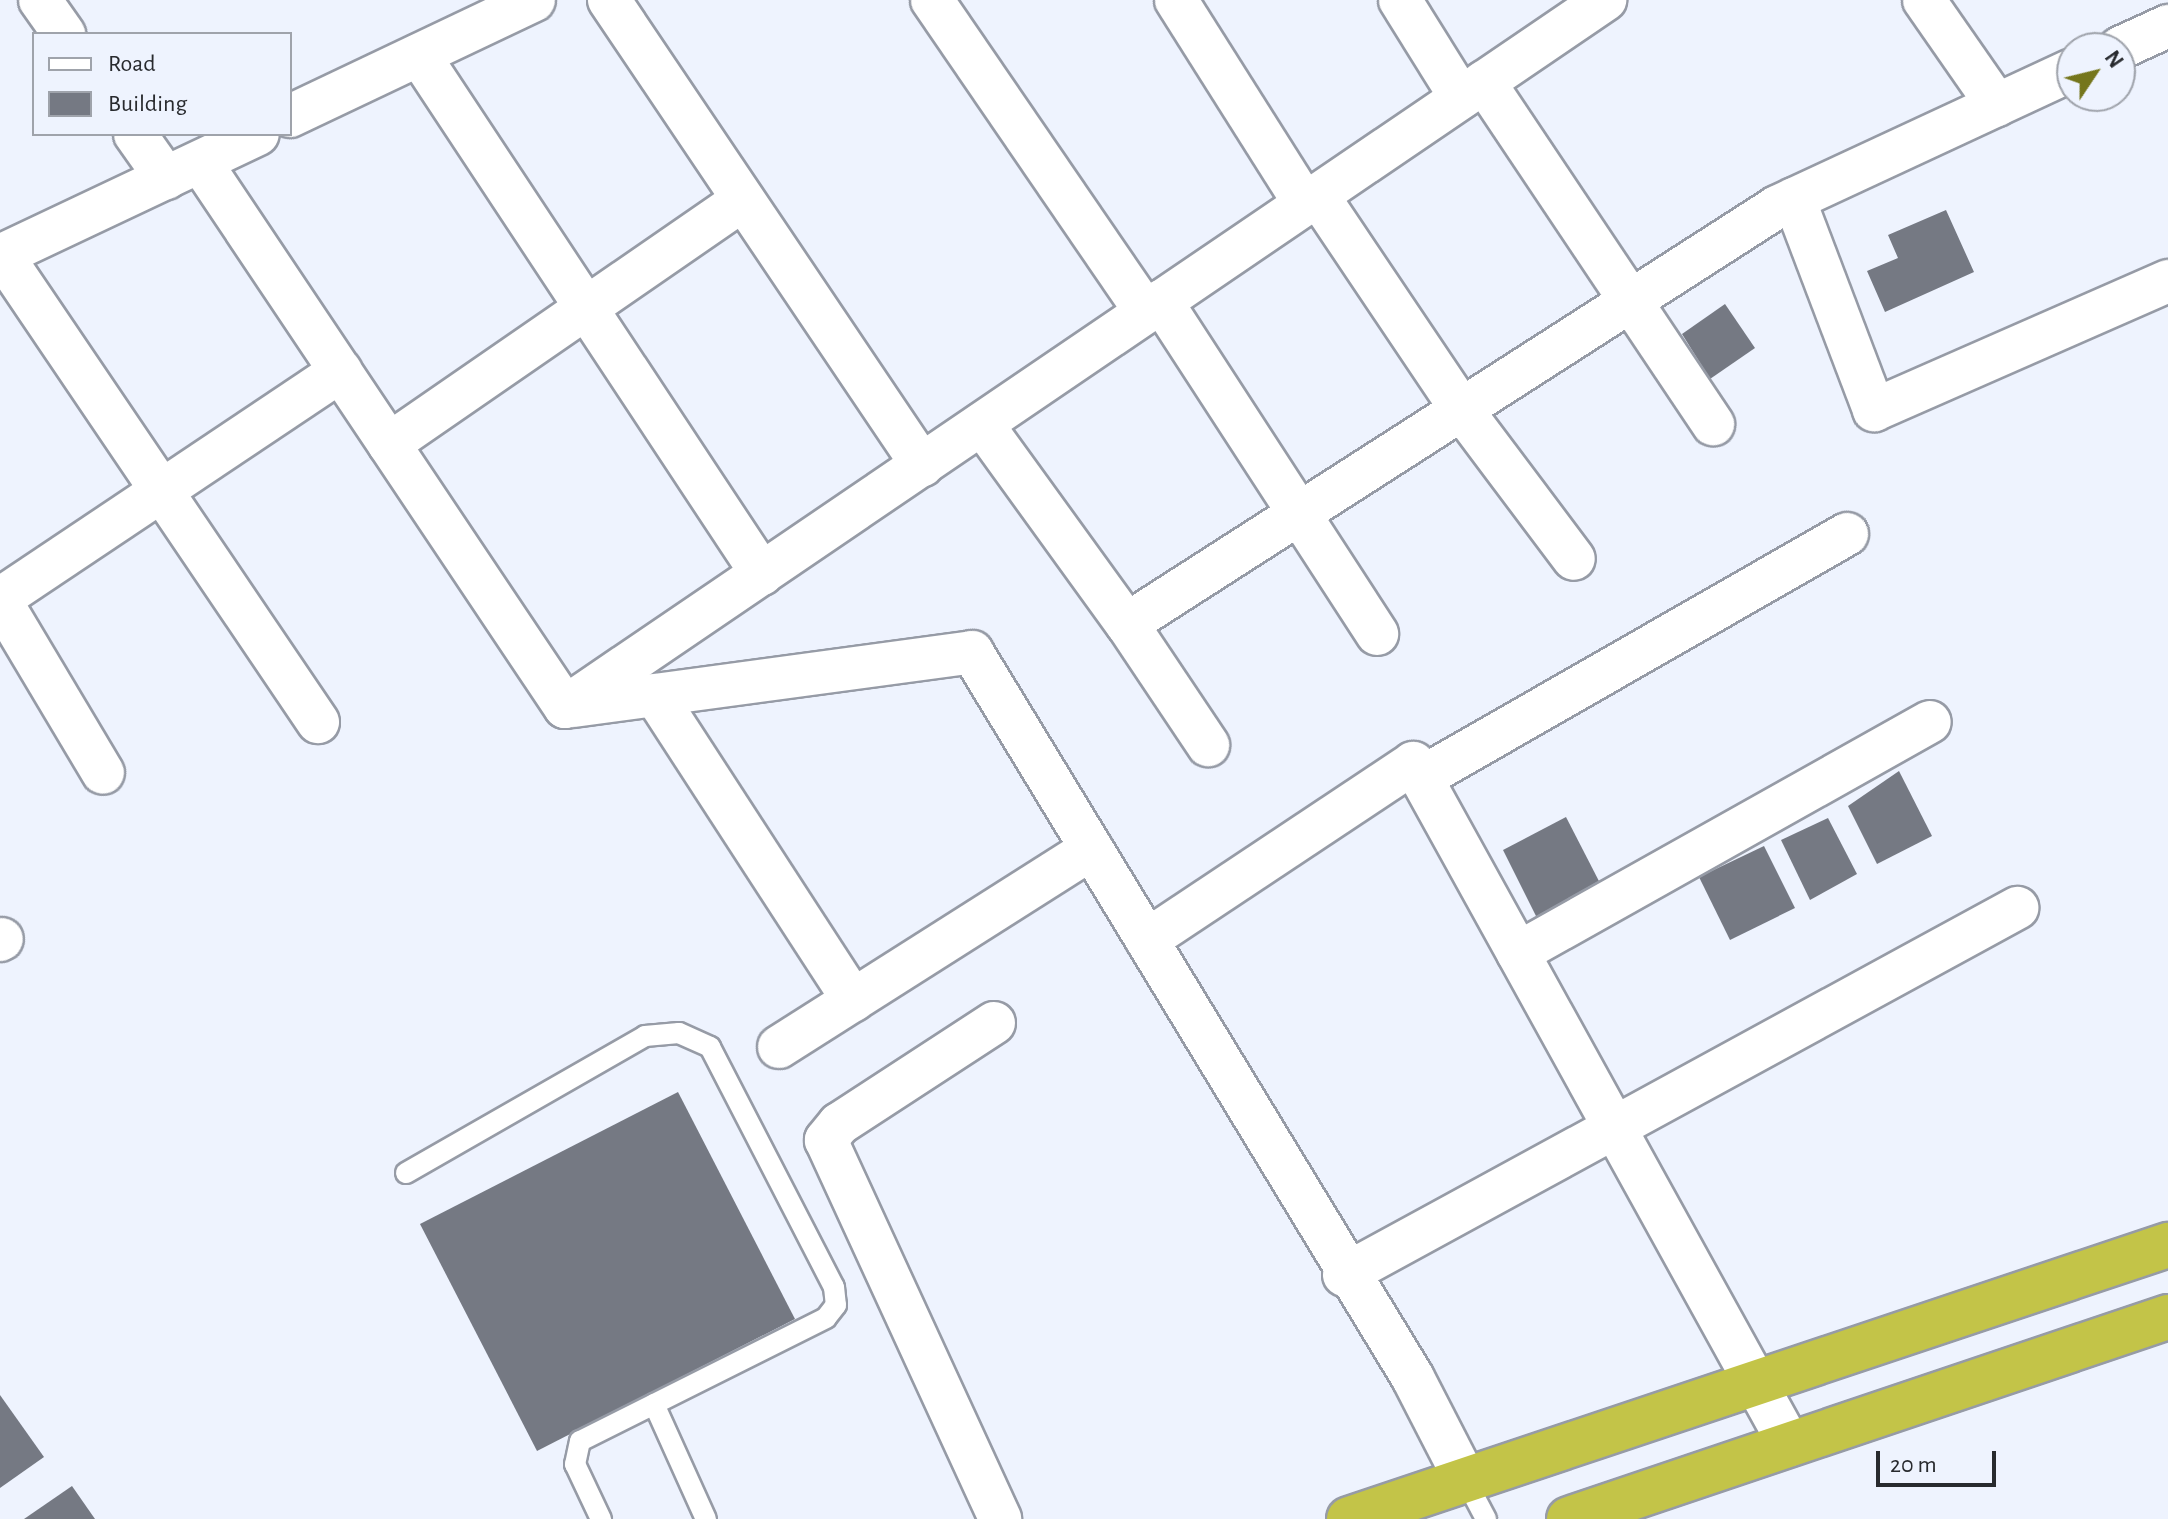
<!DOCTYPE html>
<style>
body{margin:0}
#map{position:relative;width:2168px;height:1519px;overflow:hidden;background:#eef3fe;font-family:"Alegreya Sans",sans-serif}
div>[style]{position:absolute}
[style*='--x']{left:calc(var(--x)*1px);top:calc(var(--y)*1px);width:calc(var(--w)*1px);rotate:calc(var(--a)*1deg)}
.building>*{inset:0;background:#757983}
.roads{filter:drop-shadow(2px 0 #969ba6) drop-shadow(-2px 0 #969ba6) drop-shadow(0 2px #969ba6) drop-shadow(0 -2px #969ba6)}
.lane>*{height:20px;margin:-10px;padding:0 10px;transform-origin:10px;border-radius:10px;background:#fff}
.street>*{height:42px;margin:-21px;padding:0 21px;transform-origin:21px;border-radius:21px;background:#fff}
.highway>*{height:44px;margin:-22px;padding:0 22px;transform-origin:22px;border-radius:22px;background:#c3c448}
span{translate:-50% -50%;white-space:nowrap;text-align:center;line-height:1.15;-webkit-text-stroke:6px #eef3fe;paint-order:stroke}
.legend{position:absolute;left:32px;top:32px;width:260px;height:104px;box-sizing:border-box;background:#eef3fe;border:2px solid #9fa3ab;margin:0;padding:10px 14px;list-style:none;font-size:24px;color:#282a2e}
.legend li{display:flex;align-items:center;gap:16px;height:40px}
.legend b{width:40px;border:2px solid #9fa3ab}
.north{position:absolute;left:2056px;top:32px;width:80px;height:80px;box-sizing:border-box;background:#eef3fe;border:2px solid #9fa3ab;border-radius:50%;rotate:55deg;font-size:22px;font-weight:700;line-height:32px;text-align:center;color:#282a2e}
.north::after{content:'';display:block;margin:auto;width:28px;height:36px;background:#75761c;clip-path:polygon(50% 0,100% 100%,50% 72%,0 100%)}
.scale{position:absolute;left:1876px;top:1451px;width:120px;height:36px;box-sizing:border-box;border:4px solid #282a2e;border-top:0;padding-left:10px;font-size:24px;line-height:28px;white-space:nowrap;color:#282a2e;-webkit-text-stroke:6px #eef3fe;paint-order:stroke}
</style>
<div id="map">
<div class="building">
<i style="clip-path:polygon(1946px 210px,1974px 272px,1885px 312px,1867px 271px,1898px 258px,1888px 235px)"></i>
<i style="clip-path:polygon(1725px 304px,1755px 348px,1710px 379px,1682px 334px)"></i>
<i style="clip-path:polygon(1899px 771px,1932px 836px,1877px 864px,1848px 806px)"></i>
<i style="clip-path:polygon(1566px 817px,1602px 887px,1538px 920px,1503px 850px)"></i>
<i style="clip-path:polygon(1828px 818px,1857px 874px,1810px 900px,1781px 840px)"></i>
<i style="clip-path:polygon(1764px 846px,1795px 908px,1730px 940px,1699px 877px)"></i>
<i style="clip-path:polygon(678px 1092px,795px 1319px,537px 1451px,420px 1224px)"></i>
<i style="clip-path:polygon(0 1395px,44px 1457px,0 1488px)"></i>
<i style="clip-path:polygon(72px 1486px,95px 1519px,24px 1519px)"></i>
</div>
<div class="roads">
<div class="lane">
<i style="--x:406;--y:1173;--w:275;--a:-29.8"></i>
<i style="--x:645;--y:1036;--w:34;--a:-5"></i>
<i style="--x:679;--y:1033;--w:34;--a:24"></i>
<i style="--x:710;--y:1047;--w:270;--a:62.7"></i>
<i style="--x:834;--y:1287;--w:18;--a:84"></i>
<i style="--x:836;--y:1305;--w:16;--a:128"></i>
<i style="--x:826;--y:1318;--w:275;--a:153.4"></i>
<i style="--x:580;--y:1441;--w:24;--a:102"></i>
<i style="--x:575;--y:1464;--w:61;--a:64.7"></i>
<i style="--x:654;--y:1404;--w:126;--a:65.7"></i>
<i style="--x:1466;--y:1481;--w:43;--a:62.2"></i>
</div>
<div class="street">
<i style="--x:40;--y:0;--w:42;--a:54.8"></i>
<i style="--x:609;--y:0;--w:561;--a:56.05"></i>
<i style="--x:932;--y:0;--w:378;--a:55.6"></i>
<i style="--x:1176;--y:0;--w:241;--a:57.7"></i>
<i style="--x:1400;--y:0;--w:115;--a:58.1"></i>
<i style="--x:1924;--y:0;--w:128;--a:55.2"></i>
<i style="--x:2120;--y:48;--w:53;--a:-24.6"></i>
<i style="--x:419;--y:55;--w:622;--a:56.54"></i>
<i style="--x:1484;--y:82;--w:412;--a:56.2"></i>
<i style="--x:290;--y:116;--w:270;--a:-25.4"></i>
<i style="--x:135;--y:134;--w:54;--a:54.8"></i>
<i style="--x:203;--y:166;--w:651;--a:56.21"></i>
<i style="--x:565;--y:707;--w:1258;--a:-34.21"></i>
<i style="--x:1318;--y:196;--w:253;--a:56.1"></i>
<i style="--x:1459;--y:406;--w:191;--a:53.1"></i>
<i style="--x:1794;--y:199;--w:226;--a:69.2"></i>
<i style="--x:1874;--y:410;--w:321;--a:-23.7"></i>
<i style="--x:2;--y:255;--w:564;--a:55.92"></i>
<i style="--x:0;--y:256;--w:285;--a:-25.3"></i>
<i style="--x:1161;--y:301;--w:397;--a:57"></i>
<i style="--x:982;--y:424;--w:247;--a:54.1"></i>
<i style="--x:1127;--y:624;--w:772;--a:-32.68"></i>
<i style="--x:1777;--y:207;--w:325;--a:-24.9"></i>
<i style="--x:389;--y:444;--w:430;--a:-34.6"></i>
<i style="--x:0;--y:599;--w:410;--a:-33.8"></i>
<i style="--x:0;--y:600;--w:201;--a:59.2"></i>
<i style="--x:1127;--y:624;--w:146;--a:56.2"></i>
<i style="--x:655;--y:695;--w:364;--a:57"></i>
<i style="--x:574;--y:706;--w:402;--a:-7.7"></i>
<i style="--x:972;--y:652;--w:849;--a:58.72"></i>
<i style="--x:1413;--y:1378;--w:116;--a:62.8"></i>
<i style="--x:1421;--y:778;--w:491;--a:-29.8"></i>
<i style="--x:0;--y:940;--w:2;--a:-27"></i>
<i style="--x:1147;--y:940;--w:320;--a:-33.6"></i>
<i style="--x:1413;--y:763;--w:779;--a:61.07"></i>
<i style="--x:1518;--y:953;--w:472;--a:-29.3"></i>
<i style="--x:994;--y:1023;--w:185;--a:146.9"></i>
<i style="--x:839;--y:1124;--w:21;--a:129"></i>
<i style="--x:826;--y:1140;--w:417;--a:65.3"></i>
<i style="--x:779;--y:1047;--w:370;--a:-32.4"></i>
<i style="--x:1344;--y:1275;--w:767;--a:-28.6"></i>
</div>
<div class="highway">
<i style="--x:1349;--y:1519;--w:864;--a:-18.5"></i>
<i style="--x:1569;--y:1519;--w:632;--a:-18.64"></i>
</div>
</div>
<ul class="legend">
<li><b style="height:10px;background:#fff"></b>Road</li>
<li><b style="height:22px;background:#757983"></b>Building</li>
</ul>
<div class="north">N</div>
<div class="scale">20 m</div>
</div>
